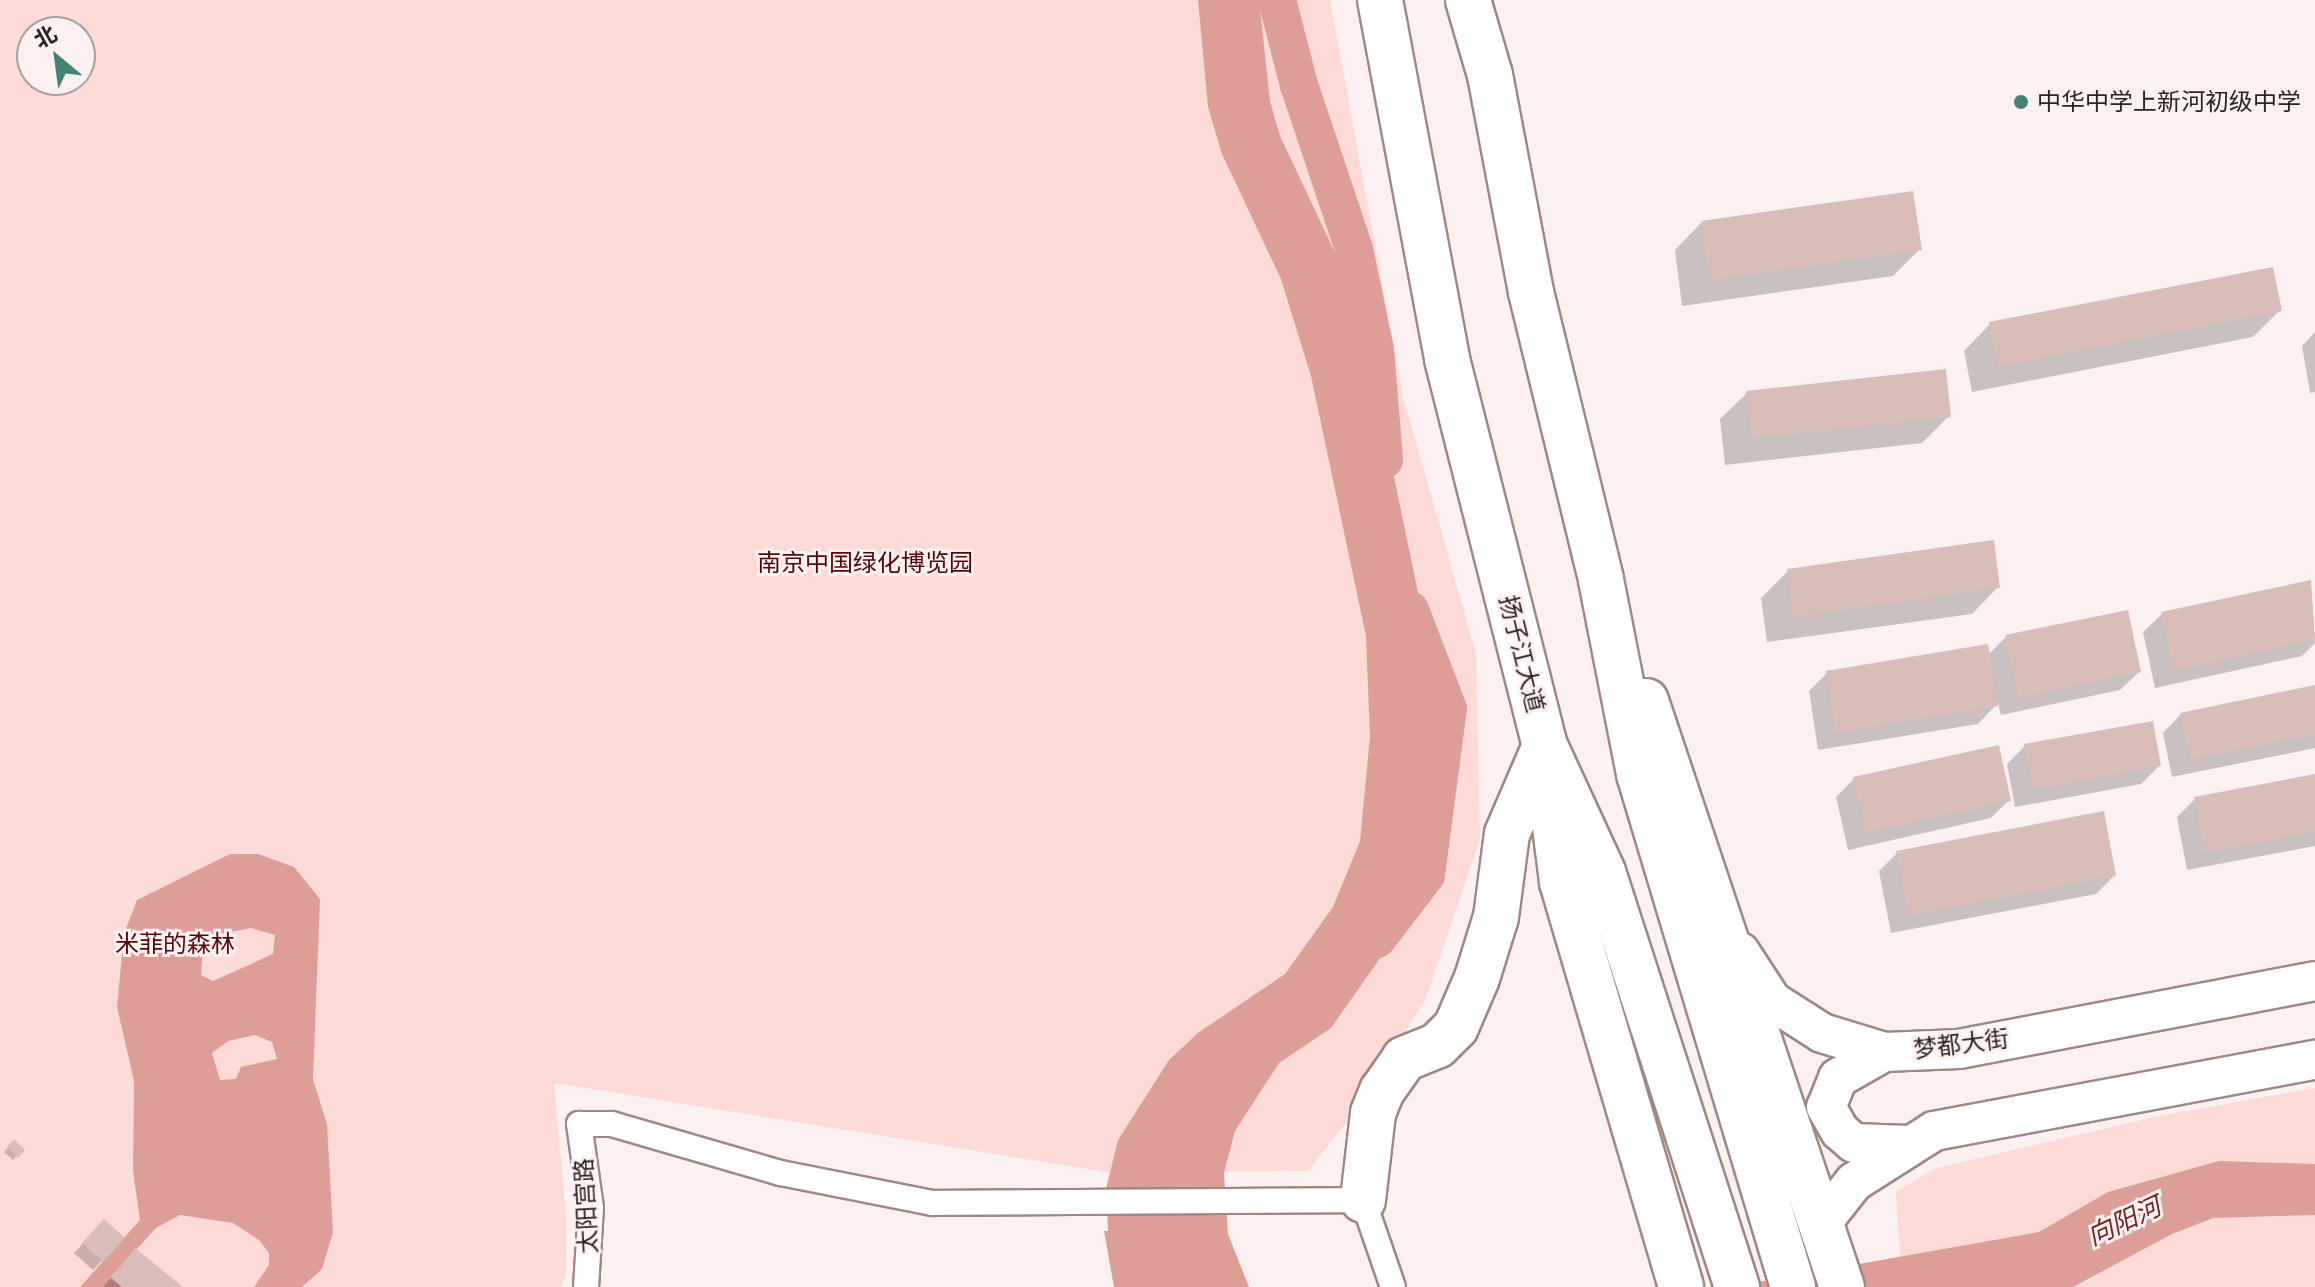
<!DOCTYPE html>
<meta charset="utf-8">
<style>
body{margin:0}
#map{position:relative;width:2315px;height:1287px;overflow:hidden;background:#fcf1f0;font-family:"Public Sans","Noto Sans SC",sans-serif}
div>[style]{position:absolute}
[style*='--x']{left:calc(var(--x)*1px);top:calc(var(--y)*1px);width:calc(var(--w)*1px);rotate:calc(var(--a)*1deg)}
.green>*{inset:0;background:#fcdad6}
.water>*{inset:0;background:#dd9e97}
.shadow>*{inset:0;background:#0003}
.river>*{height:38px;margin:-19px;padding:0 19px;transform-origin:19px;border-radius:19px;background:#dd9e97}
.building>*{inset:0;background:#d8bdb9}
.roads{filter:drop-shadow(2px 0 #a08784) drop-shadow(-2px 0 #a08784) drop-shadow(0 2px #a08784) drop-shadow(0 -2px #a08784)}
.street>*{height:24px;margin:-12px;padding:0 12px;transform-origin:12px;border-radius:12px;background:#fff}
.primary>*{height:38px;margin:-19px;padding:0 19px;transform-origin:19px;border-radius:19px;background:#fff}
.highway>*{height:44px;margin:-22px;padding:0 22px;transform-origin:22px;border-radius:22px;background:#fff}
.dots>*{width:22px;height:22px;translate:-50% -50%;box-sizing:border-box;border:4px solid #fcf1f0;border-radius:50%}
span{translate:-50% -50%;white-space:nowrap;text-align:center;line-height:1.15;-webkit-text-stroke:6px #fcf1f0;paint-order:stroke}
.poi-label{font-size:24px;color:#2d2322}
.left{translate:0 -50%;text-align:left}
.park-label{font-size:24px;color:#52060a}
.street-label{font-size:24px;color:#2d2322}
.water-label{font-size:26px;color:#6f2422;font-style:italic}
.north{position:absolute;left:16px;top:16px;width:80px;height:80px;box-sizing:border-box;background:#fcf1f0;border:2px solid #a99f9e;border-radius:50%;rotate:331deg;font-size:22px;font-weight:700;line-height:32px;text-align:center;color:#2d2322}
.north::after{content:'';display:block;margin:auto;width:28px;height:36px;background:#438474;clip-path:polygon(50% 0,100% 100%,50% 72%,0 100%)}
</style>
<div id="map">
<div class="green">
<i style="clip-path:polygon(evenodd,0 0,1330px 0,1403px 397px,1476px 654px,1480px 839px,1426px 998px,1360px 1105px,1308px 1171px,1106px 1172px,554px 1083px,566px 1215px,566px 1274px,561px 1287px,0 1287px,0 0,32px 32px,80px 32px,80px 80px,32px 80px,32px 32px)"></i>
<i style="clip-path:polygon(2315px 1088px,2315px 1287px,1902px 1287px,1896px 1192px,1936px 1168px,2159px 1116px)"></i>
</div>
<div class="water">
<i style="clip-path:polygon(1198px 0,1259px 0,1270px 101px,1280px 136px,1339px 261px,1371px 366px,1427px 636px,1432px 747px,1419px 873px,1388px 947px,1331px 1028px,1279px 1063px,1235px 1131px,1224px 1173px,1228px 1234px,1249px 1287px,1114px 1287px,1104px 1231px,1108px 1231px,1106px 1189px,1118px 1140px,1169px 1060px,1198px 1033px,1285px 974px,1333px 907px,1360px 841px,1370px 737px,1366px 636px,1311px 376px,1281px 279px,1222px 154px,1208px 107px)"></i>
<i style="clip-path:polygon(evenodd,230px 854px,258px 854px,294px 867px,320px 899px,313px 1079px,327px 1124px,333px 1232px,322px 1269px,302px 1287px,254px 1287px,269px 1265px,269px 1253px,259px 1240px,233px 1223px,180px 1215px,156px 1228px,111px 1277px,122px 1287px,80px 1287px,140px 1220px,133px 1171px,134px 1081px,117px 1007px,124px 934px,137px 900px,230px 854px,251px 928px,275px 935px,273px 954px,213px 981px,201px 975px,203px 947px,214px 935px,251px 928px,230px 854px,255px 1035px,272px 1042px,277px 1059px,241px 1067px,236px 1079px,220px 1080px,212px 1053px,228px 1041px,255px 1035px)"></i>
<i style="clip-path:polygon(2219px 1161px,2315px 1164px,2315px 1215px,2213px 1218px,2172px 1234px,2073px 1287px,1729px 1287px,2039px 1232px,2108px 1192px)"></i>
</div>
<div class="shadow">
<i style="clip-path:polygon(1701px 223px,1919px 250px,1893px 276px,1682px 306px,1675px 250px)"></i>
<i style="clip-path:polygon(2280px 310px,2253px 337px,1972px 392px,1964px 351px,1990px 324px)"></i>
<i style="clip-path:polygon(2315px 332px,2315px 392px,2310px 393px,2302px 346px)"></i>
<i style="clip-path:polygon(1747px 393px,1949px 416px,1922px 443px,1725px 465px,1720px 419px)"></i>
<i style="clip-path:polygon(1788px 571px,1998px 587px,1972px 614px,1767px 642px,1761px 598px)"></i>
<i style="clip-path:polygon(2309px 582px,2315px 643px,2302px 656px,2155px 688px,2143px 632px,2162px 614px)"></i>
<i style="clip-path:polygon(2006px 637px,2139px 672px,2120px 690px,2001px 715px,1998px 703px,1978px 724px,1818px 750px,1809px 691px,1827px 673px,1988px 655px)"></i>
<i style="clip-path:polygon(2315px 687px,2315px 748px,2172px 777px,2163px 733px,2181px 714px)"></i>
<i style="clip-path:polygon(2025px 746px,2159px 766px,2141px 784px,2015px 807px,2007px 764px)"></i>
<i style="clip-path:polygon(2315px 776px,2315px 846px,2187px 870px,2177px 817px,2195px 799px)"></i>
<i style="clip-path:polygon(1854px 779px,2009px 800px,1991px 818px,1848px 850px,1836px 797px)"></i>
<i style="clip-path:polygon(1897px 853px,2114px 876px,2096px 894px,1891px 933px,1879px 871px)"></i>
<i style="clip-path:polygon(14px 1142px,22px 1150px,13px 1160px,4px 1152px)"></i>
<i style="clip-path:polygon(104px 1222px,122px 1238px,93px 1270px,74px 1253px)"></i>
<i style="clip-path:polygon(135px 1251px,180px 1287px,103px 1287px)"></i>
</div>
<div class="river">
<i style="--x:1277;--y:0;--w:88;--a:75.5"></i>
<i style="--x:1299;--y:85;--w:173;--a:71.5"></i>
<i style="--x:1354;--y:249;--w:103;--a:78.3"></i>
<i style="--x:1375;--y:350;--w:110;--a:85.3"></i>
<i style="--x:1377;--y:939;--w:81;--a:-52.6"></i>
<i style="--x:1426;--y:875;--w:167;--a:-82.5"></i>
<i style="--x:1448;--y:709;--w:106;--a:-111"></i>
</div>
<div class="building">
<i style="clip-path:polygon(1913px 191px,1922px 250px,1709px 281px,1701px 221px)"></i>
<i style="clip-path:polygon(2273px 267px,2282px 311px,1998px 367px,1989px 322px)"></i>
<i style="clip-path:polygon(1946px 369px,1951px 417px,1751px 439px,1746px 391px)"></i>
<i style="clip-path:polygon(1994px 540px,2000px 588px,1793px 617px,1787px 569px)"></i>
<i style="clip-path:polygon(2311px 580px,2315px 640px,2173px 671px,2161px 612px)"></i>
<i style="clip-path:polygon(2128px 610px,2141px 672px,2019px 698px,2005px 635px)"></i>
<i style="clip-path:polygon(1988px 644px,1998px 706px,1836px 733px,1826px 671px)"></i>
<i style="clip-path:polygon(2315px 685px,2315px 735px,2190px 760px,2180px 713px)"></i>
<i style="clip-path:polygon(2153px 721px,2161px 766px,2033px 790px,2024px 744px)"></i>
<i style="clip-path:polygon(1999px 745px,2011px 801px,1866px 833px,1853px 777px)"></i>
<i style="clip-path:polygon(2315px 774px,2315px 832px,2205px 853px,2194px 797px)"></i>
<i style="clip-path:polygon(2104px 811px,2116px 876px,1909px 916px,1896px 851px)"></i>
<i style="clip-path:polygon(14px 1139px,25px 1150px,18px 1158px,7px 1147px)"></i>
<i style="clip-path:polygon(104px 1219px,125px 1238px,103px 1262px,82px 1243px)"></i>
<i style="clip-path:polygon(135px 1248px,183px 1287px,122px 1287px,111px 1278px)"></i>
</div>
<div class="roads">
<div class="street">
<i style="--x:586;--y:1287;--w:79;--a:-86.4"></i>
<i style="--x:591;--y:1208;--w:85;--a:-98.1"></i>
<i style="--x:579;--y:1124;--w:33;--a:0"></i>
<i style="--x:612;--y:1124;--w:176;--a:16.2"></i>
<i style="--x:781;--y:1173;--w:154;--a:11.2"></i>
<i style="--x:932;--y:1203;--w:431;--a:-0.4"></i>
<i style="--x:1363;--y:1200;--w:92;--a:71"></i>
</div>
<div class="primary">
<i style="--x:1740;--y:952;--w:59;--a:56.9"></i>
<i style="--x:1772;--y:1001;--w:59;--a:32.6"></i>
<i style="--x:1822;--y:1033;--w:65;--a:17"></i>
<i style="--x:1884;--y:1052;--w:75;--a:-2.3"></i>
<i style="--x:1959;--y:1049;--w:362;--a:-10.8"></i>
<i style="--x:1884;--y:1052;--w:53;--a:150.5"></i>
<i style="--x:1838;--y:1078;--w:31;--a:112"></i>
<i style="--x:1826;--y:1107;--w:28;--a:60"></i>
<i style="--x:1840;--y:1131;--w:18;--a:41"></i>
<i style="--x:1854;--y:1143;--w:54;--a:2.1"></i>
<i style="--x:1820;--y:1225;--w:55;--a:-51.7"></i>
<i style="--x:1854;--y:1182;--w:95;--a:-32.5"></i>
<i style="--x:1934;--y:1131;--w:388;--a:-10.6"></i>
</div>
<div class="highway">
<i style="--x:1380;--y:0;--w:365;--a:79.4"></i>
<i style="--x:1447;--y:359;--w:399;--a:75.8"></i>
<i style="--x:1545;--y:746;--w:139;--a:65.3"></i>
<i style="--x:1603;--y:872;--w:436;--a:72.1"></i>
<i style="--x:1468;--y:0;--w:78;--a:73.7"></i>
<i style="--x:1490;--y:75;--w:221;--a:79.3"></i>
<i style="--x:1531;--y:292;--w:296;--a:76.3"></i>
<i style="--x:1601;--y:580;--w:198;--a:78.9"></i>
<i style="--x:1639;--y:774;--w:536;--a:73.29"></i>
<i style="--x:1646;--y:701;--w:618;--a:71.51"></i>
<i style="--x:1550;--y:788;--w:95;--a:82.7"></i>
<i style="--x:1562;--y:882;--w:422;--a:73.6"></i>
<i style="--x:1363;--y:1200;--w:88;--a:-83.4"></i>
<i style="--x:1373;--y:1113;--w:24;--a:-68"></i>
<i style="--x:1382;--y:1091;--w:39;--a:-55"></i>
<i style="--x:1404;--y:1059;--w:35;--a:-22"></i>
<i style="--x:1437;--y:1046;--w:27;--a:-45"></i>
<i style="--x:1456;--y:1027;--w:53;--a:-66.8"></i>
<i style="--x:1477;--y:978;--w:64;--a:-72.7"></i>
<i style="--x:1496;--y:917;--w:84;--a:-82.5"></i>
<i style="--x:1507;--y:834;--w:94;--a:-66.7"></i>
</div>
</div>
<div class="dots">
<i style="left:2021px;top:102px;background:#438474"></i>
</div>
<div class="poi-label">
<span class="left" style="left:2037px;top:102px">中华中学上新河初级中学</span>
</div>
<div class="park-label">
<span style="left:865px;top:563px">南京中国绿化博览园</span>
<span style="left:175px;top:944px">米菲的森林</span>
</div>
<div class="street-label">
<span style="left:1522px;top:654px;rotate:76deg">扬子江大道</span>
<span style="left:1961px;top:1044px;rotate:-7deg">梦都大街</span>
<span style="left:586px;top:1206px;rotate:-93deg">太阳宫路</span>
</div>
<div class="water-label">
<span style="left:2124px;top:1221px;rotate:-25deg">向阳河</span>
</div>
<div class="north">北</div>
</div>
